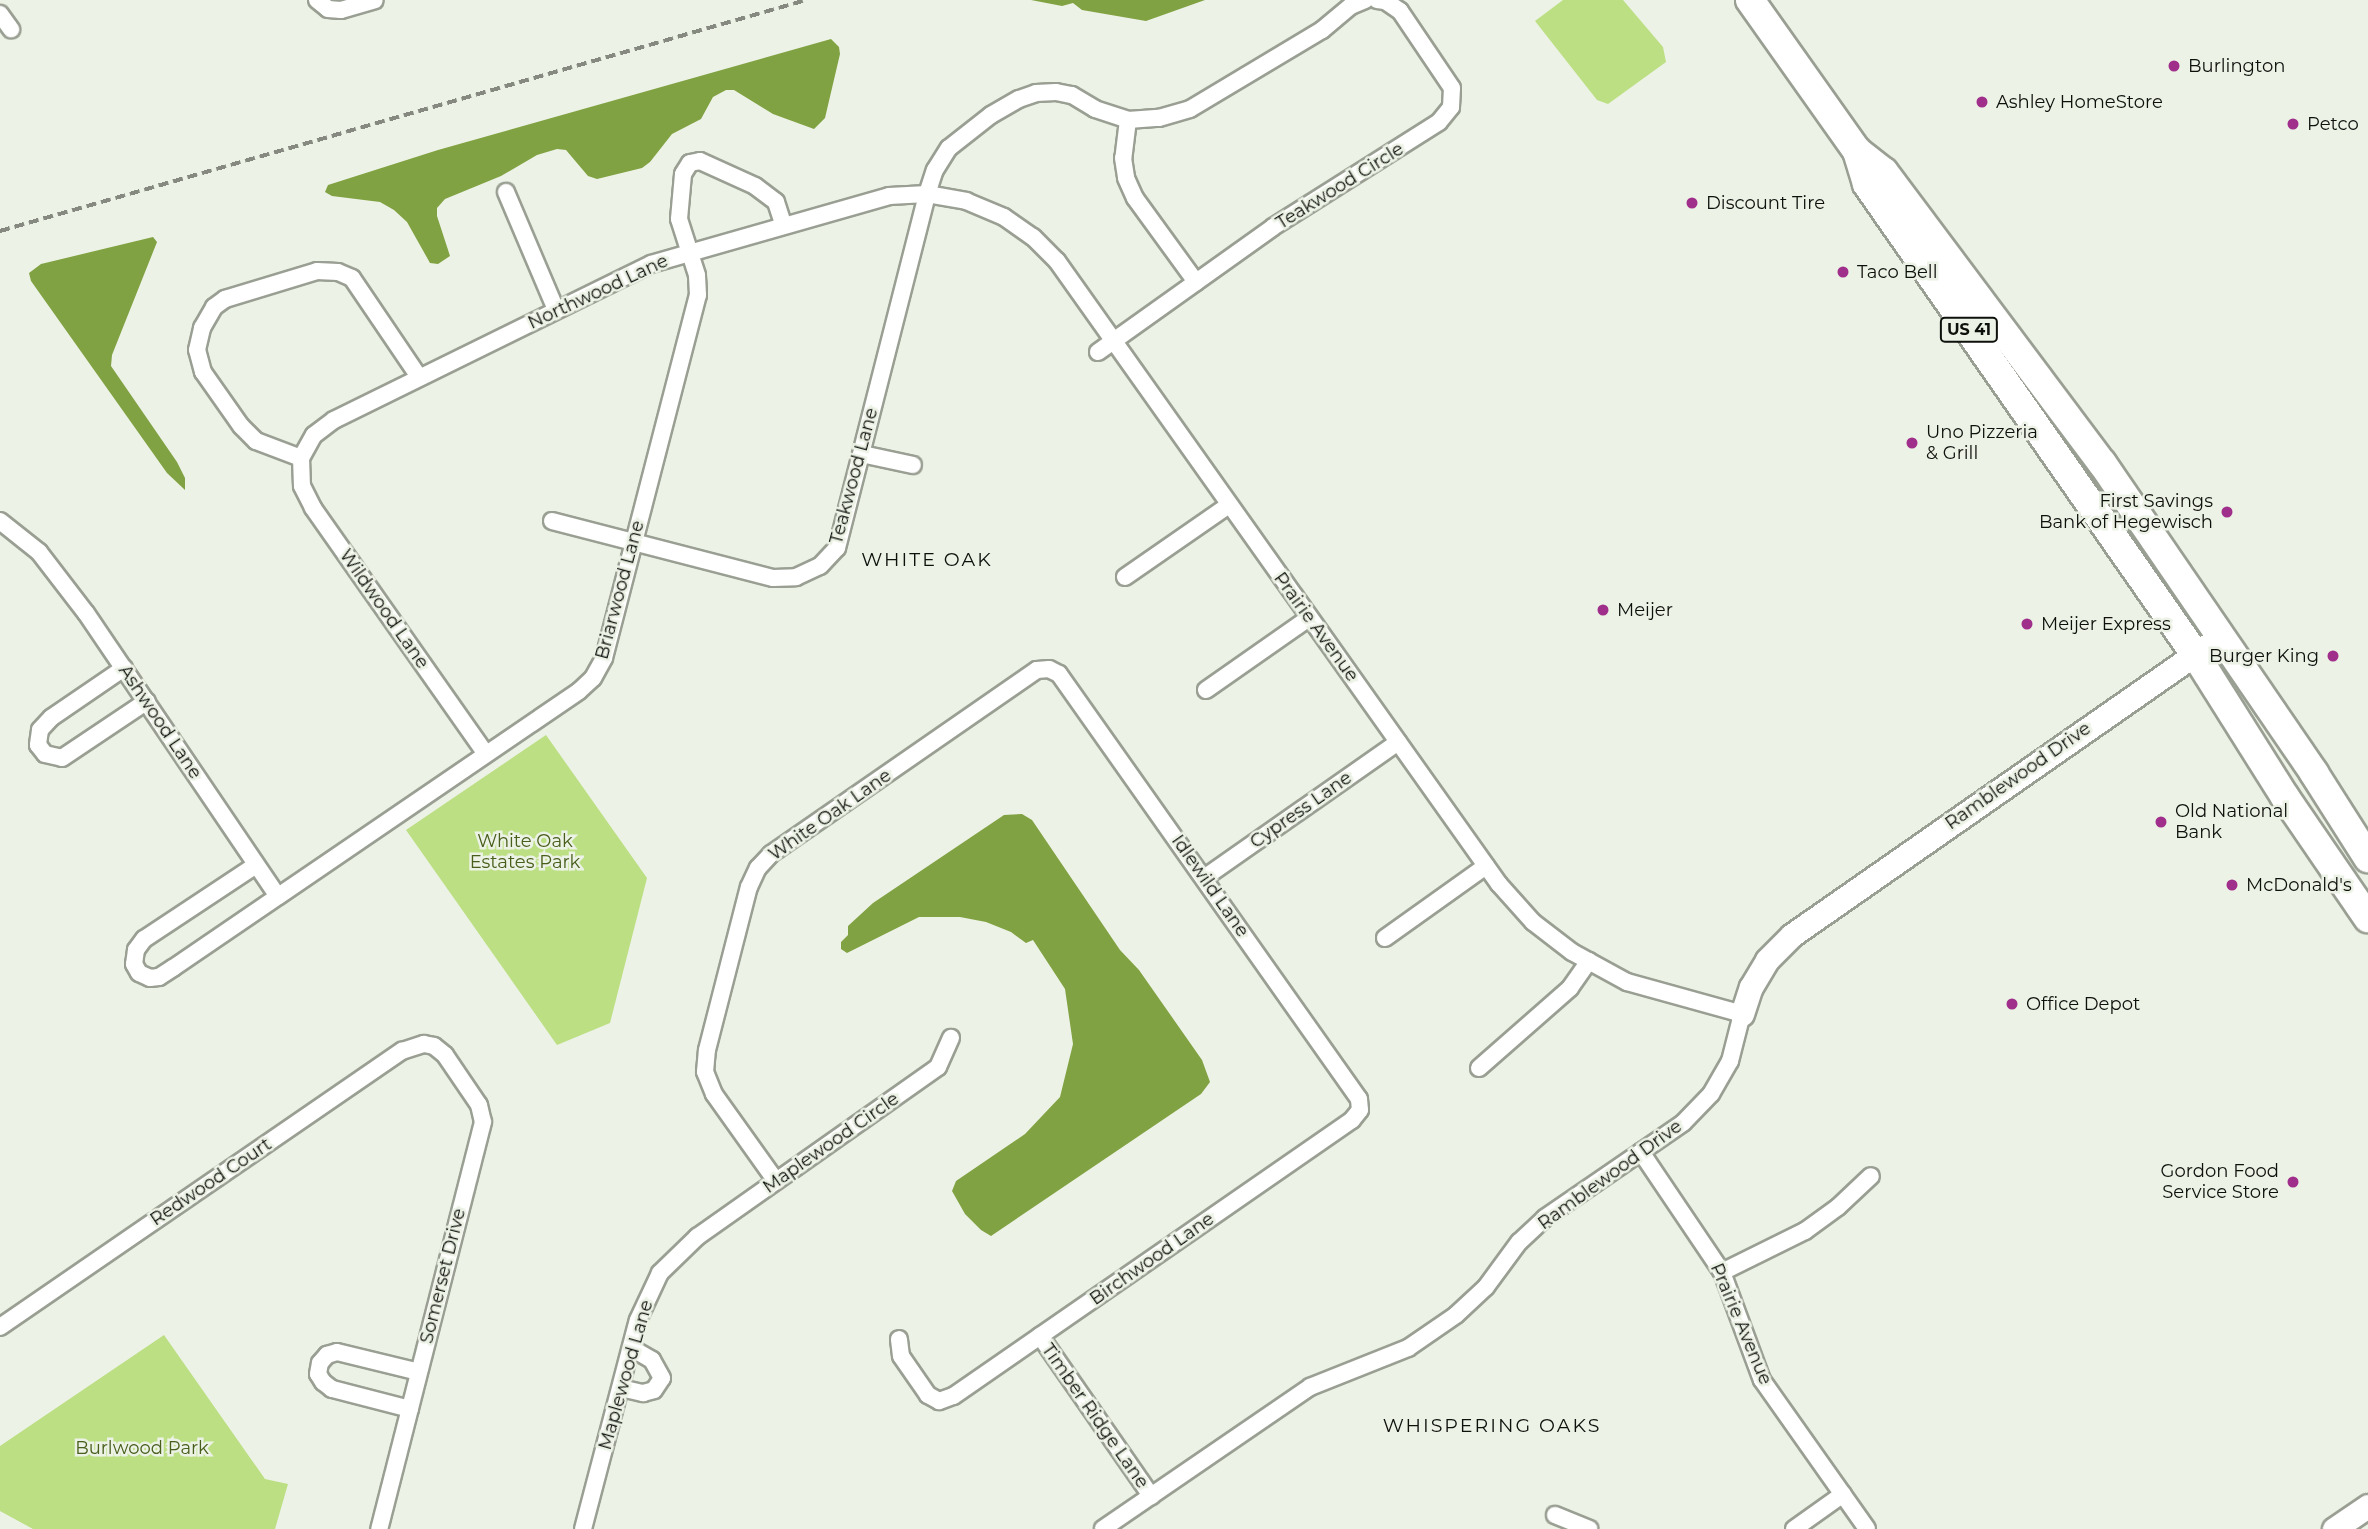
<!DOCTYPE html>
<style>
body{margin:0}
#map{position:relative;width:2368px;height:1529px;overflow:hidden;background:#ecf2e5;font-family:Montserrat,sans-serif}
div>[style]{position:absolute}
[style*='--x']{left:calc(var(--x)*1px);top:calc(var(--y)*1px);width:calc(var(--w)*1px);rotate:calc(var(--a)*1deg)}
.green>*{inset:0;background:#bcdf83}
.water>*{inset:0;background:#81a242}
.roads{filter:drop-shadow(2px 0 #9a9f93) drop-shadow(-2px 0 #9a9f93) drop-shadow(0 2px #9a9f93) drop-shadow(0 -2px #9a9f93)}
.street>*{height:16px;margin:-8px;padding:0 8px;transform-origin:8px;border-radius:8px;background:#fff}
.secondary>*{height:23px;margin:-11.5px;padding:0 11.5px;transform-origin:11.5px;border-radius:11.5px;background:#fff}
.highway>*{height:28px;margin:-14px;padding:0 14px;transform-origin:14px;border-radius:14px;background:#fff}
.rail>*{height:3.5px;margin-top:-1.75px;transform-origin:0;background:repeating-linear-gradient(90deg,#858980 0 10px,transparent 0 15px)}
.dots>*{width:19px;height:19px;translate:-50% -50%;box-sizing:border-box;border:4px solid #ecf2e5;border-radius:50%}
span{translate:-50% -50%;white-space:nowrap;text-align:center;line-height:1.15;-webkit-text-stroke:5px #ecf2e5;paint-order:stroke}
.shield-label span{padding:2px 5px;background:#ecf2e5;border:2px solid;border-radius:5px;-webkit-text-stroke-width:0}
.shield-label{font-size:16px;color:#0e100c;font-weight:700}
.poi-label{font-size:18px;color:#0e100c}
.left{translate:0 -50%;text-align:left}
.right{translate:-100% -50%;text-align:right}
.street-label{font-size:18px;color:#0e100c}
.park-label{font-size:18px;color:#485e1b}
.neighbourhood-label{font-size:19px;color:#0e100c;letter-spacing:2px}
</style>
<div id="map">
<div class="green">
<i style="clip-path:polygon(1563px 0,1623px 0,1663px 47px,1666px 62px,1608px 104px,1597px 100px,1535px 21px)"></i>
<i style="clip-path:polygon(546px 735px,647px 878px,610px 1023px,557px 1045px,406px 830px)"></i>
<i style="clip-path:polygon(164px 1335px,265px 1479px,288px 1484px,275px 1529px,33px 1529px,0 1511px,0 1446px)"></i>
</div>
<div class="water">
<i style="clip-path:polygon(1031px 0,1205px 0,1146px 21px,1082px 10px,1073px 3px,1062px 6px)"></i>
<i style="clip-path:polygon(831px 39px,839px 47px,840px 54px,825px 118px,814px 129px,773px 114px,734px 90px,726px 90px,713px 97px,701px 119px,672px 134px,650px 162px,642px 168px,597px 179px,588px 176px,566px 150px,557px 149px,537px 155px,501px 176px,445px 199px,437px 208px,437px 216px,450px 256px,438px 264px,430px 263px,407px 222px,394px 210px,380px 202px,332px 196px,325px 192px,328px 185px,438px 150px)"></i>
<i style="clip-path:polygon(153px 237px,157px 242px,112px 355px,111px 366px,177px 462px,185px 478px,185px 490px,167px 473px,31px 281px,29px 273px,41px 264px)"></i>
<i style="clip-path:polygon(1022px 814px,1032px 820px,1120px 950px,1139px 970px,1202px 1060px,1210px 1082px,1201px 1094px,991px 1236px,981px 1230px,965px 1214px,952px 1191px,956px 1181px,1025px 1134px,1060px 1097px,1073px 1044px,1065px 989px,1033px 940px,1026px 943px,1011px 932px,986px 922px,960px 917px,919px 917px,847px 953px,841px 949px,841px 942px,848px 935px,848px 926px,873px 903px,1004px 815px)"></i>
</div>
<div class="roads">
<div class="street">
<i style="--x:317;--y:0;--w:14;--a:39"></i>
<i style="--x:328;--y:9;--w:13;--a:4"></i>
<i style="--x:341;--y:10;--w:35;--a:-16"></i>
<i style="--x:0;--y:14;--w:19;--a:54"></i>
<i style="--x:1128;--y:120;--w:38;--a:97"></i>
<i style="--x:1123;--y:158;--w:20;--a:81"></i>
<i style="--x:1126;--y:178;--w:22;--a:66"></i>
<i style="--x:1135;--y:198;--w:104;--a:54"></i>
<i style="--x:506;--y:192;--w:128;--a:67"></i>
<i style="--x:1098;--y:352;--w:215;--a:-35.5"></i>
<i style="--x:1273;--y:227;--w:196;--a:-32.3"></i>
<i style="--x:1439;--y:122;--w:19;--a:-51"></i>
<i style="--x:1451;--y:107;--w:19;--a:-87"></i>
<i style="--x:1452;--y:88;--w:93;--a:-124"></i>
<i style="--x:1400;--y:11;--w:18;--a:-146"></i>
<i style="--x:1385;--y:1;--w:8;--a:-173"></i>
<i style="--x:862;--y:454;--w:52;--a:12.2"></i>
<i style="--x:301;--y:458;--w:26;--a:-61"></i>
<i style="--x:314;--y:435;--w:25;--a:-37"></i>
<i style="--x:334;--y:420;--w:353;--a:-26.2"></i>
<i style="--x:651;--y:264;--w:248;--a:-15.9"></i>
<i style="--x:889;--y:196;--w:38;--a:-3"></i>
<i style="--x:927;--y:194;--w:40;--a:10"></i>
<i style="--x:966;--y:201;--w:41;--a:22.8"></i>
<i style="--x:1004;--y:217;--w:35;--a:35"></i>
<i style="--x:1033;--y:237;--w:34;--a:45"></i>
<i style="--x:1057;--y:261;--w:764;--a:54.65"></i>
<i style="--x:1499;--y:884;--w:51;--a:48.2"></i>
<i style="--x:1533;--y:922;--w:49;--a:37.6"></i>
<i style="--x:1572;--y:952;--w:63;--a:28.6"></i>
<i style="--x:1627;--y:982;--w:119;--a:15.5"></i>
<i style="--x:1742;--y:1014;--w:49;--a:104.3"></i>
<i style="--x:1730;--y:1061;--w:38;--a:120"></i>
<i style="--x:1711;--y:1094;--w:40;--a:134"></i>
<i style="--x:1683;--y:1123;--w:168;--a:145.5"></i>
<i style="--x:1545;--y:1218;--w:35;--a:137"></i>
<i style="--x:1519;--y:1242;--w:56;--a:126.3"></i>
<i style="--x:1486;--y:1287;--w:41;--a:137"></i>
<i style="--x:1456;--y:1315;--w:58;--a:145.5"></i>
<i style="--x:1408;--y:1348;--w:105;--a:158.3"></i>
<i style="--x:1310;--y:1387;--w:251;--a:145.6"></i>
<i style="--x:301;--y:458;--w:48;--a:-159.3"></i>
<i style="--x:256;--y:441;--w:21;--a:-135"></i>
<i style="--x:241;--y:426;--w:66;--a:-125.1"></i>
<i style="--x:203;--y:372;--w:23;--a:-105"></i>
<i style="--x:197;--y:350;--w:23;--a:-77"></i>
<i style="--x:202;--y:328;--w:24;--a:-60"></i>
<i style="--x:214;--y:307;--w:14;--a:-36"></i>
<i style="--x:225;--y:299;--w:96;--a:-16.9"></i>
<i style="--x:317;--y:271;--w:21;--a:3"></i>
<i style="--x:338;--y:272;--w:15;--a:23"></i>
<i style="--x:352;--y:278;--w:120;--a:55.9"></i>
<i style="--x:301;--y:458;--w:28;--a:88"></i>
<i style="--x:302;--y:486;--w:25;--a:63"></i>
<i style="--x:313;--y:508;--w:299;--a:54.9"></i>
<i style="--x:0;--y:521;--w:50;--a:38.5"></i>
<i style="--x:39;--y:552;--w:77;--a:52.4"></i>
<i style="--x:86;--y:613;--w:341;--a:55.9"></i>
<i style="--x:552;--y:521;--w:228;--a:14.5"></i>
<i style="--x:773;--y:578;--w:23;--a:-2"></i>
<i style="--x:796;--y:577;--w:26;--a:-25"></i>
<i style="--x:820;--y:566;--w:25;--a:-47"></i>
<i style="--x:837;--y:548;--w:365;--a:-75.7"></i>
<i style="--x:927;--y:194;--w:25;--a:-72"></i>
<i style="--x:935;--y:170;--w:26;--a:-58"></i>
<i style="--x:949;--y:148;--w:53;--a:-38.2"></i>
<i style="--x:991;--y:115;--w:32;--a:-30"></i>
<i style="--x:1019;--y:99;--w:18;--a:-19"></i>
<i style="--x:1036;--y:93;--w:20;--a:-3"></i>
<i style="--x:1056;--y:92;--w:16;--a:11"></i>
<i style="--x:1072;--y:95;--w:27;--a:31"></i>
<i style="--x:1095;--y:109;--w:35;--a:18"></i>
<i style="--x:1128;--y:120;--w:31;--a:-4"></i>
<i style="--x:1159;--y:118;--w:32;--a:-16"></i>
<i style="--x:1190;--y:109;--w:154;--a:-30.9"></i>
<i style="--x:1322;--y:30;--w:38;--a:-40"></i>
<i style="--x:1351;--y:6;--w:15;--a:-23"></i>
<i style="--x:1125;--y:577;--w:126;--a:-34.7"></i>
<i style="--x:124;--y:668;--w:88;--a:145.6"></i>
<i style="--x:51;--y:718;--w:16;--a:133"></i>
<i style="--x:40;--y:730;--w:15;--a:98"></i>
<i style="--x:38;--y:745;--w:11;--a:52"></i>
<i style="--x:45;--y:754;--w:17;--a:13"></i>
<i style="--x:62;--y:758;--w:102;--a:-33.8"></i>
<i style="--x:1206;--y:690;--w:126;--a:-35"></i>
<i style="--x:256;--y:865;--w:134;--a:146.5"></i>
<i style="--x:144;--y:939;--w:14;--a:126"></i>
<i style="--x:136;--y:950;--w:14;--a:98"></i>
<i style="--x:134;--y:964;--w:10;--a:61"></i>
<i style="--x:139;--y:973;--w:12;--a:24"></i>
<i style="--x:150;--y:978;--w:9;--a:-6"></i>
<i style="--x:159;--y:977;--w:17;--a:-33"></i>
<i style="--x:173;--y:968;--w:491;--a:-34.3"></i>
<i style="--x:579;--y:691;--w:19;--a:-43"></i>
<i style="--x:593;--y:678;--w:23;--a:-61"></i>
<i style="--x:604;--y:658;--w:375;--a:-75.5"></i>
<i style="--x:698;--y:295;--w:20;--a:-93"></i>
<i style="--x:697;--y:275;--w:59;--a:-107.8"></i>
<i style="--x:679;--y:219;--w:45;--a:-84.9"></i>
<i style="--x:683;--y:174;--w:13;--a:-58"></i>
<i style="--x:690;--y:163;--w:10;--a:-11"></i>
<i style="--x:700;--y:161;--w:60;--a:24.4"></i>
<i style="--x:755;--y:186;--w:26;--a:37"></i>
<i style="--x:776;--y:202;--w:23;--a:72"></i>
<i style="--x:1204;--y:878;--w:237;--a:-35"></i>
<i style="--x:1385;--y:938;--w:124;--a:-35.5"></i>
<i style="--x:1479;--y:1068;--w:121;--a:-41.3"></i>
<i style="--x:1570;--y:988;--w:33;--a:-55"></i>
<i style="--x:1641;--y:1152;--w:145;--a:56"></i>
<i style="--x:1722;--y:1272;--w:115;--a:69.7"></i>
<i style="--x:1762;--y:1380;--w:182;--a:54.8"></i>
<i style="--x:776;--y:1181;--w:107;--a:-125.5"></i>
<i style="--x:714;--y:1094;--w:24;--a:-112"></i>
<i style="--x:705;--y:1072;--w:22;--a:-85"></i>
<i style="--x:707;--y:1050;--w:168;--a:-75.6"></i>
<i style="--x:749;--y:887;--w:21;--a:-65"></i>
<i style="--x:758;--y:868;--w:19;--a:-47"></i>
<i style="--x:771;--y:854;--w:323;--a:-34.7"></i>
<i style="--x:1037;--y:670;--w:12;--a:-5"></i>
<i style="--x:1049;--y:669;--w:11;--a:27"></i>
<i style="--x:1059;--y:674;--w:520;--a:54.78"></i>
<i style="--x:1359;--y:1099;--w:11;--a:85"></i>
<i style="--x:1360;--y:1110;--w:13;--a:129"></i>
<i style="--x:1352;--y:1120;--w:485;--a:145.3"></i>
<i style="--x:953;--y:1396;--w:15;--a:160"></i>
<i style="--x:939;--y:1401;--w:13;--a:-151"></i>
<i style="--x:928;--y:1395;--w:47;--a:-124.7"></i>
<i style="--x:901;--y:1356;--w:17;--a:-97"></i>
<i style="--x:1722;--y:1272;--w:93;--a:-26.3"></i>
<i style="--x:1805;--y:1231;--w:41;--a:-36"></i>
<i style="--x:1838;--y:1207;--w:45;--a:-43.2"></i>
<i style="--x:0;--y:1327;--w:488;--a:-34.5"></i>
<i style="--x:402;--y:1051;--w:23;--a:-18"></i>
<i style="--x:424;--y:1044;--w:10;--a:11"></i>
<i style="--x:434;--y:1046;--w:14;--a:39"></i>
<i style="--x:445;--y:1055;--w:60;--a:55.8"></i>
<i style="--x:479;--y:1105;--w:17;--a:77"></i>
<i style="--x:483;--y:1122;--w:420;--a:104.3"></i>
<i style="--x:1040;--y:1336;--w:195;--a:55.2"></i>
<i style="--x:621;--y:1388;--w:23;--a:13"></i>
<i style="--x:643;--y:1393;--w:11;--a:-15"></i>
<i style="--x:654;--y:1390;--w:14;--a:-56"></i>
<i style="--x:662;--y:1378;--w:21;--a:-119"></i>
<i style="--x:652;--y:1360;--w:24;--a:-150"></i>
<i style="--x:410;--y:1409;--w:81;--a:-165.6"></i>
<i style="--x:332;--y:1389;--w:11;--a:-142"></i>
<i style="--x:323;--y:1382;--w:9;--a:-122"></i>
<i style="--x:318;--y:1374;--w:11;--a:-80"></i>
<i style="--x:320;--y:1363;--w:11;--a:-49"></i>
<i style="--x:327;--y:1355;--w:10;--a:-17"></i>
<i style="--x:337;--y:1352;--w:84;--a:13.7"></i>
<i style="--x:1555;--y:1515;--w:37;--a:22"></i>
<i style="--x:583;--y:1529;--w:216;--a:-75.3"></i>
<i style="--x:638;--y:1320;--w:52;--a:-64.9"></i>
<i style="--x:660;--y:1273;--w:52;--a:-44.2"></i>
<i style="--x:697;--y:1237;--w:295;--a:-35.2"></i>
<i style="--x:938;--y:1067;--w:32;--a:-66"></i>
<i style="--x:1794;--y:1529;--w:60;--a:-35.5"></i>
</div>
<div class="secondary">
<i style="--x:1742;--y:1014;--w:28;--a:-72"></i>
<i style="--x:1751;--y:987;--w:31;--a:-59"></i>
<i style="--x:1767;--y:960;--w:35;--a:-45"></i>
<i style="--x:1792;--y:935;--w:523;--a:-34.88"></i>
<i style="--x:2334;--y:1529;--w:41;--a:-34.1"></i>
</div>
<div class="highway">
<i style="--x:1750;--y:0;--w:185;--a:54.7"></i>
<i style="--x:1857;--y:151;--w:34;--a:38"></i>
<i style="--x:1884;--y:172;--w:364;--a:53.2"></i>
<i style="--x:2102;--y:463;--w:376;--a:55.6"></i>
<i style="--x:2314;--y:773;--w:101;--a:57.6"></i>
<i style="--x:1857;--y:151;--w:34;--a:73"></i>
<i style="--x:1867;--y:184;--w:573;--a:55.09"></i>
<i style="--x:2195;--y:654;--w:169;--a:57.8"></i>
<i style="--x:2285;--y:797;--w:147;--a:55.6"></i>
</div>
</div>
<div class="rail">
<i style="--x:0;--y:231;--w:838;--a:-15.99"></i>
</div>
<div class="dots">
<i style="left:2174px;top:66px;background:#a02f8c"></i>
<i style="left:1982px;top:102px;background:#a02f8c"></i>
<i style="left:2293px;top:124px;background:#a02f8c"></i>
<i style="left:1692px;top:203px;background:#a02f8c"></i>
<i style="left:1843px;top:272px;background:#a02f8c"></i>
<i style="left:1912px;top:443px;background:#a02f8c"></i>
<i style="left:2227px;top:512px;background:#a02f8c"></i>
<i style="left:1603px;top:610px;background:#a02f8c"></i>
<i style="left:2027px;top:624px;background:#a02f8c"></i>
<i style="left:2333px;top:656px;background:#a02f8c"></i>
<i style="left:2161px;top:822px;background:#a02f8c"></i>
<i style="left:2232px;top:885px;background:#a02f8c"></i>
<i style="left:2012px;top:1004px;background:#a02f8c"></i>
<i style="left:2293px;top:1182px;background:#a02f8c"></i>
</div>
<div class="shield-label">
<span style="left:1969px;top:330px">US 41</span>
</div>
<div class="poi-label">
<span class="left" style="left:2188px;top:66px">Burlington</span>
<span class="left" style="left:1996px;top:102px">Ashley HomeStore</span>
<span class="left" style="left:2307px;top:124px">Petco</span>
<span class="left" style="left:1706px;top:203px">Discount Tire</span>
<span class="left" style="left:1857px;top:272px">Taco Bell</span>
<span class="left" style="left:1926px;top:443px">Uno Pizzeria<br>&amp; Grill</span>
<span class="right" style="left:2213px;top:512px">First Savings<br>Bank of Hegewisch</span>
<span class="left" style="left:1617px;top:610px">Meijer</span>
<span class="left" style="left:2041px;top:624px">Meijer Express</span>
<span class="right" style="left:2319px;top:656px">Burger King</span>
<span class="left" style="left:2175px;top:822px">Old National<br>Bank</span>
<span class="left" style="left:2246px;top:885px">McDonald's</span>
<span class="left" style="left:2026px;top:1004px">Office Depot</span>
<span class="right" style="left:2279px;top:1182px">Gordon Food<br>Service Store</span>
</div>
<div class="street-label">
<span style="left:1340px;top:186px;rotate:-32deg">Teakwood Circle</span>
<span style="left:598px;top:292px;rotate:-25deg">Northwood Lane</span>
<span style="left:854px;top:476px;rotate:-75deg">Teakwood Lane</span>
<span style="left:620px;top:590px;rotate:-75deg">Briarwood Lane</span>
<span style="left:384px;top:609px;rotate:55deg">Wildwood Lane</span>
<span style="left:1316px;top:627px;rotate:54deg">Prairie Avenue</span>
<span style="left:160px;top:722px;rotate:56deg">Ashwood Lane</span>
<span style="left:2018px;top:776px;rotate:-35deg">Ramblewood Drive</span>
<span style="left:1301px;top:810px;rotate:-35deg">Cypress Lane</span>
<span style="left:830px;top:815px;rotate:-35deg">White Oak Lane</span>
<span style="left:1210px;top:886px;rotate:55deg">Idlewild Lane</span>
<span style="left:831px;top:1143px;rotate:-35deg">Maplewood Circle</span>
<span style="left:1610px;top:1175px;rotate:-36deg">Ramblewood Drive</span>
<span style="left:211px;top:1182px;rotate:-34deg">Redwood Court</span>
<span style="left:1152px;top:1259px;rotate:-35deg">Birchwood Lane</span>
<span style="left:443px;top:1276px;rotate:-76deg">Somerset Drive</span>
<span style="left:1741px;top:1324px;rotate:67deg">Prairie Avenue</span>
<span style="left:626px;top:1375px;rotate:-74deg">Maplewood Lane</span>
<span style="left:1095px;top:1416px;rotate:55deg">Timber Ridge Lane</span>
</div>
<div class="park-label">
<span style="left:525px;top:852px">White Oak<br>Estates Park</span>
<span style="left:142px;top:1448px">Burlwood Park</span>
</div>
<div class="neighbourhood-label">
<span style="left:927px;top:560px">WHITE OAK</span>
<span style="left:1492px;top:1426px">WHISPERING OAKS</span>
</div>
</div>
